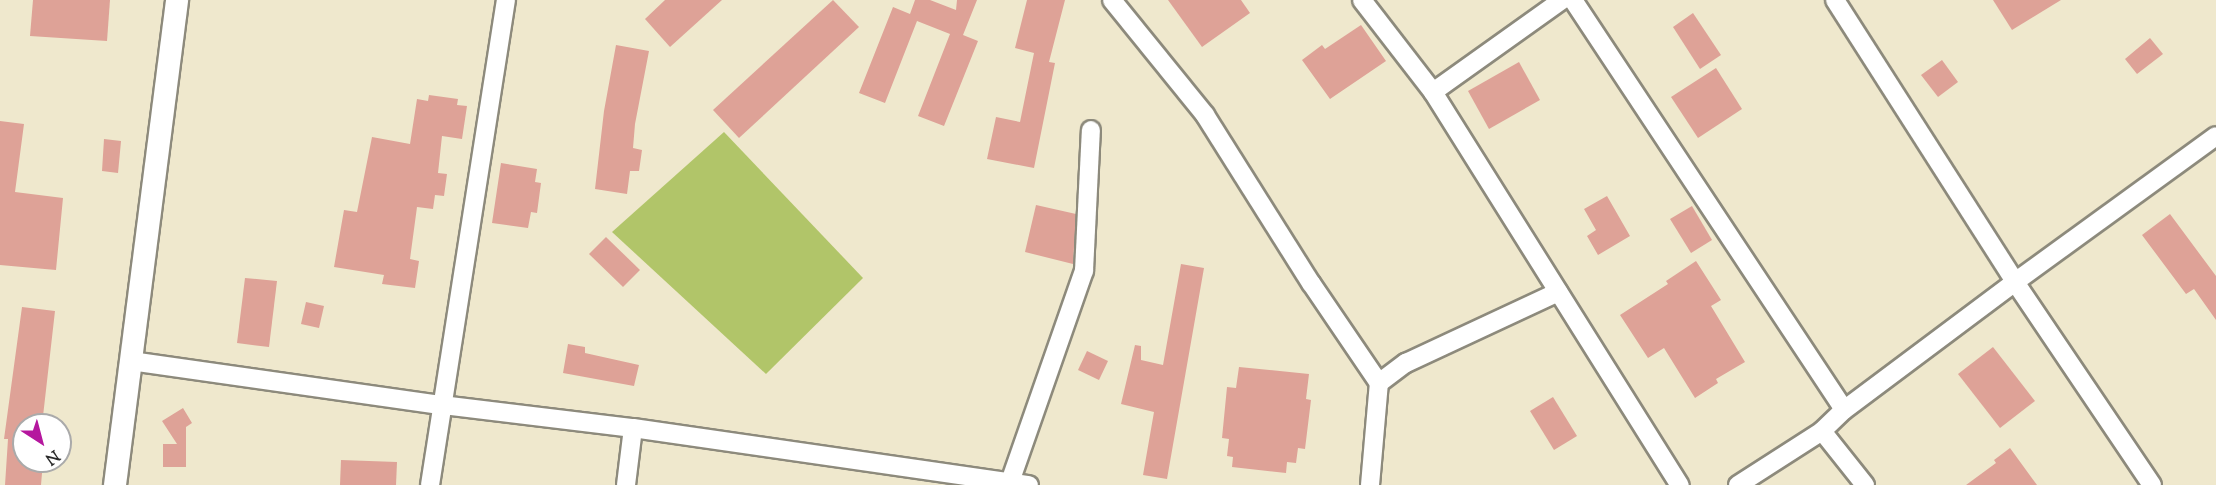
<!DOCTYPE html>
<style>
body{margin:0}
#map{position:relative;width:2216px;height:485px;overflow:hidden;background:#efe8cd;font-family:"Sorts Mill Goudy",serif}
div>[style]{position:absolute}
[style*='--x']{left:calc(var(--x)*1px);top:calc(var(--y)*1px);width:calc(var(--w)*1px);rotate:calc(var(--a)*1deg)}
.green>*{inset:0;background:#b1c569}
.building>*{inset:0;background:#dea297}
.roads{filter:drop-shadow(2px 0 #8d8a7c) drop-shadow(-2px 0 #8d8a7c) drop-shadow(0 2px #8d8a7c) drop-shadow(0 -2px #8d8a7c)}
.minor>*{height:18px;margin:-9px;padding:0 9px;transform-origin:9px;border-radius:9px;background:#fff}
.tertiary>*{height:22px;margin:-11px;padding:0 11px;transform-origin:11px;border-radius:11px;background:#fff}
span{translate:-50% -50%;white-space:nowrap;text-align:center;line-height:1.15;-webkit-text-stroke:4.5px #fff;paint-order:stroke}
.north{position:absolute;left:12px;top:413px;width:60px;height:60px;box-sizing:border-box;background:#fff;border:2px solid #aaa;border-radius:50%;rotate:144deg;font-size:16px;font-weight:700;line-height:24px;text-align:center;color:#2b2b2b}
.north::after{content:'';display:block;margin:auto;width:21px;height:27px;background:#b5179e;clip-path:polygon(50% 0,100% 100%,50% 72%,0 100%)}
</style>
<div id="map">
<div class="green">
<i style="clip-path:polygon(724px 132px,863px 278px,766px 374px,612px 232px)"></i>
</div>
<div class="building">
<i style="clip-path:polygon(33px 0,110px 0,107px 41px,30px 36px)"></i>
<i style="clip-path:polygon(665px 0,722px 0,670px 47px,645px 19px)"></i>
<i style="clip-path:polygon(833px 0,859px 27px,739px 138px,713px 110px)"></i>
<i style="clip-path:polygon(915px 0,930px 0,956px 10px,957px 0,977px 0,963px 35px,978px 41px,944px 126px,918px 116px,950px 34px,917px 21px,885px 103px,859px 93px,893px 7px,910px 14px)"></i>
<i style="clip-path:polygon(1027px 0,1065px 0,1049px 62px,1055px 63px,1034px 168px,987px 159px,996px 117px,1020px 122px,1034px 53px,1015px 48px)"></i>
<i style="clip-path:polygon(1168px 0,1241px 0,1250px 13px,1202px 47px)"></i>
<i style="clip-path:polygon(1993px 0,2061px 0,2012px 30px)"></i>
<i style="clip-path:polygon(1693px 13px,1721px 55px,1700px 69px,1673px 27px)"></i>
<i style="clip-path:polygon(1361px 25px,1386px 61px,1330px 99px,1302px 60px,1322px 45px,1325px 49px)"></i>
<i style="clip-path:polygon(2150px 38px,2163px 54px,2137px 74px,2125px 59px)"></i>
<i style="clip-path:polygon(616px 45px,649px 51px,635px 124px,633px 148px,642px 150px,639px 171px,630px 171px,627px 194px,595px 189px,604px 111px)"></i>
<i style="clip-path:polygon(1942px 60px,1958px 82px,1938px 97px,1921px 75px)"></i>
<i style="clip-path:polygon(1519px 62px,1540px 100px,1489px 129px,1468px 91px)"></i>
<i style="clip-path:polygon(1716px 68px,1742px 109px,1698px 138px,1671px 97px)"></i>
<i style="clip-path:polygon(429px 95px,458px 99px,457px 105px,467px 106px,462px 139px,442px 136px,438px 173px,447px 174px,444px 196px,435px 195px,433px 209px,417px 207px,410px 259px,419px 261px,415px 288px,382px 284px,384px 275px,334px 267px,344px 210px,357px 212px,372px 137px,410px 144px,417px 99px,428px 101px)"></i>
<i style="clip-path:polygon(0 121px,24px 124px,15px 192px,63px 198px,56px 270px,0 265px)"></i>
<i style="clip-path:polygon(104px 139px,121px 141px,118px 173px,102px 171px)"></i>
<i style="clip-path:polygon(501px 163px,537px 169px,535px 182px,541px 183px,537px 213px,531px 212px,528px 228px,492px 223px)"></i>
<i style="clip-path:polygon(1607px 196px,1630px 236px,1598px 255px,1587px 236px,1596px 230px,1584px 209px)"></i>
<i style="clip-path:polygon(1036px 205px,1076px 214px,1073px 264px,1025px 252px)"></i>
<i style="clip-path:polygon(1692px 206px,1712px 240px,1691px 253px,1670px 219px)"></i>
<i style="clip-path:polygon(2170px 214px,2216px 276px,2216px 320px,2194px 289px,2186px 294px,2142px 235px)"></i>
<i style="clip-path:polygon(606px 237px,640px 270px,623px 287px,589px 254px)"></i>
<i style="clip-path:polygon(1696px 261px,1721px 300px,1711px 306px,1745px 362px,1716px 379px,1718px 383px,1695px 398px,1664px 348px,1648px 358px,1620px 315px,1668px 284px,1666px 281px)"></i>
<i style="clip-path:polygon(1181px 264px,1204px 268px,1167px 479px,1143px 475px,1154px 412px,1121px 404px,1135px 345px,1141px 346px,1141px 360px,1163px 365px)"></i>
<i style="clip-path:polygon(245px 278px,277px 281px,269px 347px,237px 343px)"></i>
<i style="clip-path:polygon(306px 302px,324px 306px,319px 328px,301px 324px)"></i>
<i style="clip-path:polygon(22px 307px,55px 311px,42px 425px,24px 425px,24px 461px,43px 461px,41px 485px,5px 485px,8px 439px,4px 439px)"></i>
<i style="clip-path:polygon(568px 344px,585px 347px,585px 353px,639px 365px,634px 386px,563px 373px)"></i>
<i style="clip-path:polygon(1993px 347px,2035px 401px,2000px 428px,1958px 374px)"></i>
<i style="clip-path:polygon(1087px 351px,1108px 361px,1099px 380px,1078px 370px)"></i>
<i style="clip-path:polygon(1239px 367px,1309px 374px,1306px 399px,1311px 400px,1305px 449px,1298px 448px,1296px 463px,1287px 462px,1286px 473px,1232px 467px,1233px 457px,1227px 456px,1229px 439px,1222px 438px,1227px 387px,1236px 388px)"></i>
<i style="clip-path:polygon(1553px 397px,1577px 436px,1554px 450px,1530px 411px)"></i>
<i style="clip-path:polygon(183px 408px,192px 423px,186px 427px,186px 467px,163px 467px,163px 444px,177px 444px,162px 421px)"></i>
<i style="clip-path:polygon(2010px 448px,2037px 485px,1966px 485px,1996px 463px,1994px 460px)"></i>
<i style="clip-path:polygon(341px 460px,397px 462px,396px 485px,340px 485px)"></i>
</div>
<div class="roads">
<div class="minor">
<i style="--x:1112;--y:0;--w:148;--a:51"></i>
<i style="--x:1205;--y:115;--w:199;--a:57.8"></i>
<i style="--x:1311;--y:283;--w:121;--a:55.8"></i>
<i style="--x:1362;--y:0;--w:116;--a:52.3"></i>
<i style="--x:1433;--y:92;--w:464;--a:57.9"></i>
<i style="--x:1573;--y:0;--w:491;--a:56.5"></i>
<i style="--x:1835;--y:0;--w:335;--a:57.4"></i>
<i style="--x:2015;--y:282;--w:245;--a:56"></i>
<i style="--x:1433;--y:92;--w:158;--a:-35.5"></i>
<i style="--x:131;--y:361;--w:314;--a:8.1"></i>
<i style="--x:442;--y:405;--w:192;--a:6.9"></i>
<i style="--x:633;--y:428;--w:400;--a:8.2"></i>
<i style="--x:1822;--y:431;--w:69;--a:51.5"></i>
<i style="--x:1010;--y:482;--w:224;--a:-70.7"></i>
<i style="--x:1084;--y:271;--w:141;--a:-87.2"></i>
<i style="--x:430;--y:485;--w:491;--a:-81.1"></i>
<i style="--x:626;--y:485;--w:57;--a:-83"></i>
<i style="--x:1370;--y:485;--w:102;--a:-85"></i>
<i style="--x:1379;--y:383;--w:34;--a:-37"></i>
<i style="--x:1406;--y:363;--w:168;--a:-25"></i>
<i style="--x:1738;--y:485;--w:100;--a:-32.7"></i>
<i style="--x:1822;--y:431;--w:30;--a:-44"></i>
<i style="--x:1844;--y:410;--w:214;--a:-36.8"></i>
<i style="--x:2015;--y:282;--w:248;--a:-36"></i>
</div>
<div class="tertiary">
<i style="--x:115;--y:485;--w:489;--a:-82.7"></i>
</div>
</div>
<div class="north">N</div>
</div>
